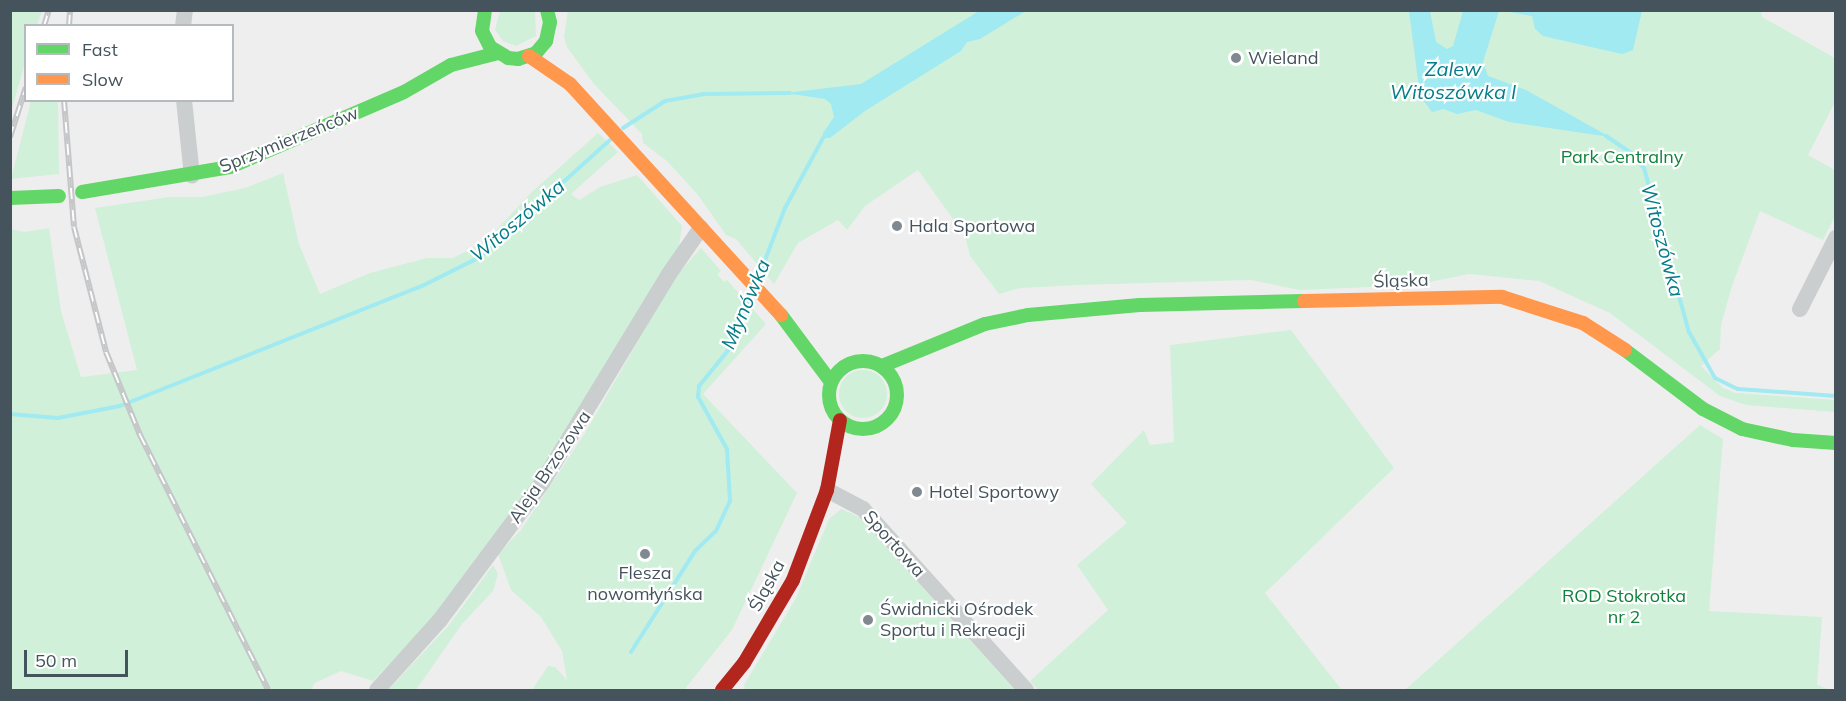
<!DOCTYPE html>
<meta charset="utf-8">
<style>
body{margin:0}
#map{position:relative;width:1846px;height:701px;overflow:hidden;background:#efeeee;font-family:Mulish,sans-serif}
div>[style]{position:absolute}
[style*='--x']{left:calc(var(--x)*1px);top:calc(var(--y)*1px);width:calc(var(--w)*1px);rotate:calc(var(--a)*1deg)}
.green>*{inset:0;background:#d0f0d9}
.round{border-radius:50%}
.water>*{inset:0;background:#a1eaf2}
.stream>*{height:4px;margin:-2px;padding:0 2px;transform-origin:2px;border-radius:2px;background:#a1eaf2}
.street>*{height:16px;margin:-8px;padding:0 8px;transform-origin:8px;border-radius:8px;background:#cacecf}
.fast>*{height:14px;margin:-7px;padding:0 7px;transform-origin:7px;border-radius:7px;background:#63d668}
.fast>.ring{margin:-7px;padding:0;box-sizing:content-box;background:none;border:14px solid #63d668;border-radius:50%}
.slow>*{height:14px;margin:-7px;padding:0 7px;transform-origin:7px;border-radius:7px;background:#ff974d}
.jam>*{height:14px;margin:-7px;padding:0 7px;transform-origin:7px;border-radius:7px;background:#b3261e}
.rail>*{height:6px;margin-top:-3px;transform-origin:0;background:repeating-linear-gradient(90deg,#fff 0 11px,#c4c6c8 0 22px);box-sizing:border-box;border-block:2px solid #c4c6c8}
.dots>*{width:16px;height:16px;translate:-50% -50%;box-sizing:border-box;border:3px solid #fff;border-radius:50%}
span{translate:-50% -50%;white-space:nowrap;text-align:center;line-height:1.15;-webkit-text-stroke:4.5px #fff;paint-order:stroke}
.poi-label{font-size:18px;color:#44535c}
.left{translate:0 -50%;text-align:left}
.street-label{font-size:18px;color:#44535c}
.park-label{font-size:18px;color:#0f823b}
.water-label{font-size:20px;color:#057d89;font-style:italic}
.frame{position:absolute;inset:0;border:12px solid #44535c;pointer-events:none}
.legend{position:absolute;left:24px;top:24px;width:210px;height:78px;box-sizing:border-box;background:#fff;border:2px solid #b4babe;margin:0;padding:8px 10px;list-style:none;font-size:18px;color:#44535c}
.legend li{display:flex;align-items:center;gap:12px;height:30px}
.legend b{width:30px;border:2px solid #b4babe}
.scale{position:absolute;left:24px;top:650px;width:104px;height:27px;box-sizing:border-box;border:3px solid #44535c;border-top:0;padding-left:8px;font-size:18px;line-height:21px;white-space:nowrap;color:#44535c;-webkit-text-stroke:4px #fff;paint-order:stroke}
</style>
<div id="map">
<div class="green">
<i style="clip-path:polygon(11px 10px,42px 11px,37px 25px,26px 26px,25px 63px,11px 112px)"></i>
<i style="clip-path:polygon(568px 10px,1761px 11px,1762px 17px,1835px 58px,1835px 102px,1808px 155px,1835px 170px,1835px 216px,1823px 240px,1760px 211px,1732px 286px,1721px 325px,1720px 349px,1701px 366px,1723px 388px,1736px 393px,1835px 400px,1835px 412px,1746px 405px,1720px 396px,1610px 313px,1539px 281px,1469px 274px,1415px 285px,1300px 290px,1251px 280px,1078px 285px,1020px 288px,999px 294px,970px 256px,965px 236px,918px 170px,865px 206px,847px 230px,838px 220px,798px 243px,774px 284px,736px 239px,726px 235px,698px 195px,667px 161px,643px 143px,642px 134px,594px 84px,567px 47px,564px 37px)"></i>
<i style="clip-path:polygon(500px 11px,535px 11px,536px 36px,516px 46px,503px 41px,495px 30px)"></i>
<i style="clip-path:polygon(31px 101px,58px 101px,59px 174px,11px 179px)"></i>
<i style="clip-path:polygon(598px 133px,618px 152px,571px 194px,579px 200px,600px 187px,637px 175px,682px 226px,678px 253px,537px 482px,436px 616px,373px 681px,341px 671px,315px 683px,311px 690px,11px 690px,10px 229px,25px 232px,49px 228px,61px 311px,81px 377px,137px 370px,95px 208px,169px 197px,202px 197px,245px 188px,283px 173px,299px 244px,320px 294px,370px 273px,427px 258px,453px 258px,486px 241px,532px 192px)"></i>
<i style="clip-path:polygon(701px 248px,721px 271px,717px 274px,724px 282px,727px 280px,766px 324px,703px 394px,797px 493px,732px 630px,684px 690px,532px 690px,548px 666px,555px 667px,567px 680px,562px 651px,541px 617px,511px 590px,498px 554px,521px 530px,585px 433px,675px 277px)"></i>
<i style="clip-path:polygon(1291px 330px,1394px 468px,1265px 593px,1342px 690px,1038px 690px,1030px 681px,1108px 610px,1077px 565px,1127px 523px,1091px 484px,1144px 430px,1150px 445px,1174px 442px,1170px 345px)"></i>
<i class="round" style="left:839px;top:370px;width:48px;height:48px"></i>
<i style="clip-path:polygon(1700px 425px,1723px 439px,1709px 611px,1822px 617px,1817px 685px,1831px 690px,1405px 690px)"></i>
<i style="clip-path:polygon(841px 509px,859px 517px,1015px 690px,745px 690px,744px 685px,796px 598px,829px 519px)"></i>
<i style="clip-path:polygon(493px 565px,498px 574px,493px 591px,462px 624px,416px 690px,388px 690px,449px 625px)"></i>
</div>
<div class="water">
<i style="clip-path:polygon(979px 11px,1026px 11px,980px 39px,967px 42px,961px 51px,865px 111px,830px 138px,823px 138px,823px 133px,834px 117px,831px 104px,825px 99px,785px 93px,861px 84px)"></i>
<i style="clip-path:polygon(1409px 11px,1430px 11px,1436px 42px,1447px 49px,1453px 46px,1463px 11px,1499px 11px,1483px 62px,1488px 76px,1526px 90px,1610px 137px,1509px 122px,1476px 110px,1457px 114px,1443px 109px,1432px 112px,1420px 96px)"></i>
<i style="clip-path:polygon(1504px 11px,1642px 11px,1633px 50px,1622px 54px,1543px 36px,1535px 29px,1532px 16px)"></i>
</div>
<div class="stream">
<i style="--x:623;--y:128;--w:50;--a:-32.7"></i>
<i style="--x:665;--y:101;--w:40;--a:-10"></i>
<i style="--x:704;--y:94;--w:86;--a:-0.7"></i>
<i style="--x:1606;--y:136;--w:30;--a:34"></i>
<i style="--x:1631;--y:153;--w:20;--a:49"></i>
<i style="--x:1644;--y:168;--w:170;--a:74.7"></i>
<i style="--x:1689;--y:332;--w:53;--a:60.5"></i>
<i style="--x:1715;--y:378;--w:25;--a:26"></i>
<i style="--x:1738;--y:389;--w:98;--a:4.1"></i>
<i style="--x:759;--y:276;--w:73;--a:-69.1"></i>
<i style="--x:785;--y:208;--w:80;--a:-61.5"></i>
<i style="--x:10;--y:414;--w:48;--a:4.8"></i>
<i style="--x:58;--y:418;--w:63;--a:-11"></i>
<i style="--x:120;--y:406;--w:325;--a:-21.7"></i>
<i style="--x:422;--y:286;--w:65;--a:-26.6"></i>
<i style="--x:480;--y:257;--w:176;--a:-42"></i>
<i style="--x:631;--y:652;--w:120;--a:-57.6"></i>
<i style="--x:695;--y:551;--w:29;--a:-44"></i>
<i style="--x:716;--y:531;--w:33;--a:-65"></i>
<i style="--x:730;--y:501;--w:52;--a:-93.3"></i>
<i style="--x:727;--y:449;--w:60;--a:-119.1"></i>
<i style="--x:698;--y:397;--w:11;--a:-85"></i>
<i style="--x:699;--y:386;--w:49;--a:-50.8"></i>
<i style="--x:730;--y:348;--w:58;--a:-68.7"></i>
</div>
<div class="street">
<i style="--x:183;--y:26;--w:16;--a:-83"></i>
<i style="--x:184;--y:100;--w:76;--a:84"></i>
<i style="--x:1800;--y:309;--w:80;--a:-63.1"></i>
<i style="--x:827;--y:490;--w:41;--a:27.8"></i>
<i style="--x:863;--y:509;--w:244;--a:48"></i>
<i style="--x:377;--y:690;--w:94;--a:-48"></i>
<i style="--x:440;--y:620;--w:171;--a:-53.3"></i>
<i style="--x:542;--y:483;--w:245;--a:-58.7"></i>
<i style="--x:669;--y:274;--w:56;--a:-55.2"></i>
</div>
<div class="fast">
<i style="--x:485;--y:10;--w:21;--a:98"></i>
<i style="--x:482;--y:31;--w:18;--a:63"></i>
<i style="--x:490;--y:47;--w:21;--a:31"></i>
<i style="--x:508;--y:58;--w:10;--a:6"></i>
<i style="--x:518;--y:59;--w:19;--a:-18"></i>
<i style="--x:536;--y:53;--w:16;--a:-50"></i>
<i style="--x:546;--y:41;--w:19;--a:-78"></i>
<i style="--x:550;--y:22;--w:12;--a:-104"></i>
<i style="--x:82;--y:192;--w:150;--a:-9.6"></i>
<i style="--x:230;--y:167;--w:189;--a:-23.3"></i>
<i style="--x:404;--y:92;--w:54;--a:-29.9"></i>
<i style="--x:451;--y:65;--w:49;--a:-14.3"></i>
<i style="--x:10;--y:198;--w:49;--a:-2.3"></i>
<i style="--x:781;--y:315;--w:84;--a:53.3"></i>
<i style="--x:1625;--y:350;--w:98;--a:37.1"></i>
<i style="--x:1703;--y:409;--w:44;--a:27.1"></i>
<i style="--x:1742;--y:429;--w:52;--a:12.2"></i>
<i style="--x:1793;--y:440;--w:43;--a:4"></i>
<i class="ring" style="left:829px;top:361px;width:54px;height:54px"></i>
<i style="--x:882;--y:366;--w:111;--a:-22.2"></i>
<i style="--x:985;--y:324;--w:44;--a:-11.8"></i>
<i style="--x:1028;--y:315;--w:112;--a:-5.1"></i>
<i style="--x:1140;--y:305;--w:164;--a:-1.4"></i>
</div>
<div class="slow">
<i style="--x:529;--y:56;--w:50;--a:34.3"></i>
<i style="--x:570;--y:84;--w:313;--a:47.6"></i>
<i style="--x:1304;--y:301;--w:198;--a:-1.2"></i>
<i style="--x:1502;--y:297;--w:85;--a:17.8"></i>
<i style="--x:1583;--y:323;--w:50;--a:32.7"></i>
</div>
<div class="jam">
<i style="--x:722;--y:690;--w:35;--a:-51"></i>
<i style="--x:744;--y:663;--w:96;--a:-59.4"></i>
<i style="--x:793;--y:580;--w:96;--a:-69.3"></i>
<i style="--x:827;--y:490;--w:71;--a:-79.5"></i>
</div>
<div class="rail">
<i style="--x:44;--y:26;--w:17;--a:-73"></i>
<i style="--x:69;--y:26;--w:16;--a:-86"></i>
<i style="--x:64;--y:100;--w:127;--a:85.5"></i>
<i style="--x:74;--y:227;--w:129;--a:75.6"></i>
<i style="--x:106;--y:352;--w:90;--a:67.7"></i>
<i style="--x:140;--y:435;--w:285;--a:63.3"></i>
<i style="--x:10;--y:137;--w:52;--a:-72.3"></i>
</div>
<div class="dots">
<i style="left:1236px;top:58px;background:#80898f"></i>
<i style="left:897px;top:226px;background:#80898f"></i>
<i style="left:917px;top:492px;background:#80898f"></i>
<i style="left:645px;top:554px;background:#80898f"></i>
<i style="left:868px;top:620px;background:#80898f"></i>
</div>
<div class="poi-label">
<span class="left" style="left:1248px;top:58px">Wieland</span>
<span class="left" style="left:909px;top:226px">Hala Sportowa</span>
<span class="left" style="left:929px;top:492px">Hotel Sportowy</span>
<span style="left:645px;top:584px">Flesza<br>nowomłyńska</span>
<span class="left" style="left:880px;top:620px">Świdnicki Ośrodek<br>Sportu i Rekreacji</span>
</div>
<div class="street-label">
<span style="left:289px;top:140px;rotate:-22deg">Sprzymierzeńców</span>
<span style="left:1401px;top:281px;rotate:-2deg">Śląska</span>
<span style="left:550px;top:467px;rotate:-56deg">Aleja Brzozowa</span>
<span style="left:894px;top:544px;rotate:48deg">Sportowa</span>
<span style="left:767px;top:586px;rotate:-62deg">Śląska</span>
</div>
<div class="park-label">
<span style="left:1622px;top:157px">Park Centralny</span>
<span style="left:1624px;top:607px">ROD Stokrotka<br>nr 2</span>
</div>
<div class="water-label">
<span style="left:1453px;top:80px">Zalew<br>Witoszówka I</span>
<span style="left:517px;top:220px;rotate:-40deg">Witoszówka</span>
<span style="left:1663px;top:240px;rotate:75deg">Witoszówka</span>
<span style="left:745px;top:304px;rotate:-67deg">Młynówka</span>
</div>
<div class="frame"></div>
<ul class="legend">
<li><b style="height:8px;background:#63d668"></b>Fast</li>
<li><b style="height:8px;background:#ff974d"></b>Slow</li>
</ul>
<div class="scale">50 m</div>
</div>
